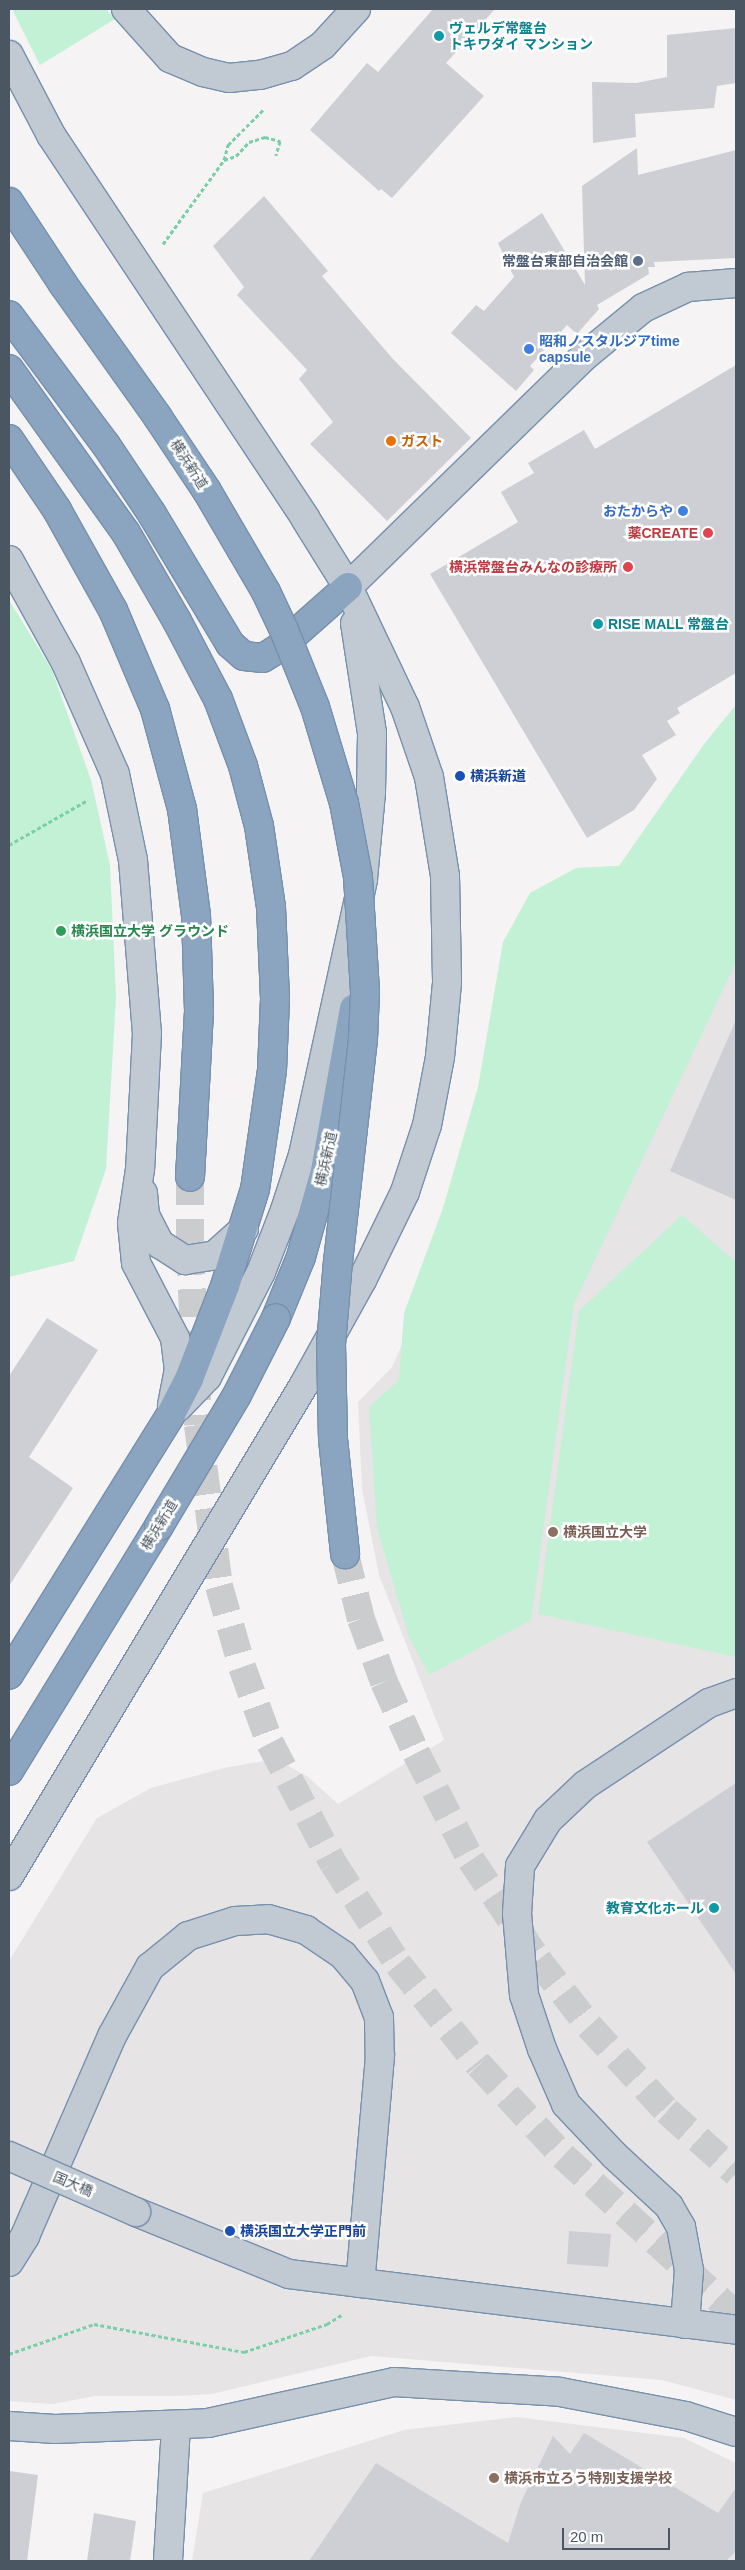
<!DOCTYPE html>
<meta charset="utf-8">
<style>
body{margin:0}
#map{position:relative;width:745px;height:2570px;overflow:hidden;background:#f5f3f3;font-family:Helvetica,"Noto Sans JP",sans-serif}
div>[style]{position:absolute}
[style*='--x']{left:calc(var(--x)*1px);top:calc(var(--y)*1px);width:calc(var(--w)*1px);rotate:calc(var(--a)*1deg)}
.education>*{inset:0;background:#e6e4e5}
.green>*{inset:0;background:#c3f1d5}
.building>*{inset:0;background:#cdcfd5}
.highway-tunnel>*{height:28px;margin-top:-14px;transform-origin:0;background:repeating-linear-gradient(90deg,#caccce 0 28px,transparent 0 42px)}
.path>*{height:3px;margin-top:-1.5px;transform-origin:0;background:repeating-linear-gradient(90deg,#7ad0a6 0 4px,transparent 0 6.5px)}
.roads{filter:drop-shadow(1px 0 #7690ad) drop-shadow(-1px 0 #7690ad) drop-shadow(0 1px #7690ad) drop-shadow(0 -1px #7690ad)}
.minor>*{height:28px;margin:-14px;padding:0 14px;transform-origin:14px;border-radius:14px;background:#c1cad2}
.highway>*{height:28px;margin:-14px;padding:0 14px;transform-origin:14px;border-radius:14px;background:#8ba5c1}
.bridges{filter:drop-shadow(1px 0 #7690ad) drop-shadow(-1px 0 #7690ad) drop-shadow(0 1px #7690ad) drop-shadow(0 -1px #7690ad)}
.minor-bridge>*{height:28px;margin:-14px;padding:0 14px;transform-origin:14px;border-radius:14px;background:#c1cad2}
.highway-bridge>*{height:28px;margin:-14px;padding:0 14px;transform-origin:14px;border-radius:14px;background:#8ba5c1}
.dots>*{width:14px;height:14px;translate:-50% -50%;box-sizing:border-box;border:2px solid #fff;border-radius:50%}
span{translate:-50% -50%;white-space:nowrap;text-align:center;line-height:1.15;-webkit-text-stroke:5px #fff;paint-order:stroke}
.culture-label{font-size:14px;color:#0d838f;font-weight:700}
.left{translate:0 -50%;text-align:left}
.right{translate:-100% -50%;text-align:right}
.service-label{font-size:14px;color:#4e5e75;font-weight:700}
.shop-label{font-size:14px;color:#366cbe;font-weight:700}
.food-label{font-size:14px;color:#c56008;font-weight:700}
.street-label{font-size:14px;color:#4a5661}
.health-label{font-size:14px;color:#be3a42;font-weight:700}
.transit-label{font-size:14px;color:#164399;font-weight:700}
.leisure-label{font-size:14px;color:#27864d;font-weight:700}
.education-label{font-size:14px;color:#785e54;font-weight:700}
.frame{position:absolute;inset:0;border:10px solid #4a5661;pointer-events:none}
.scale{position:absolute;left:562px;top:2528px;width:108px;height:22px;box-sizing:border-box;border:2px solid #4a5661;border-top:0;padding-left:6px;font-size:15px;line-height:18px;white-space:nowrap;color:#4a5661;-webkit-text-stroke:4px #fff;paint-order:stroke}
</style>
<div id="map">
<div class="education">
<i style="clip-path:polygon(736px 705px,736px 2400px,662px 2380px,371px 2356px,212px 2394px,175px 2396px,95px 2396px,53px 2404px,9px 2401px,9px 1961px,97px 1818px,151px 1788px,224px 1768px,276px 1759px,308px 1777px,338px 1804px,444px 1740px,379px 1575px,362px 1489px,358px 1402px,392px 1367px,475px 1179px,576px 868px,619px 866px,705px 743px)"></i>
<i style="clip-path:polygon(517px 2417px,684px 2438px,736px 2463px,736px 2561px,192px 2561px,203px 2493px,404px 2430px)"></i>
</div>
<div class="green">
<i style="clip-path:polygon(12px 9px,106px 9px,115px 19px,40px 65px)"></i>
<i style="clip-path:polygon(9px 600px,52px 670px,91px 780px,110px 865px,116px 997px,106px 1169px,74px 1261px,9px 1277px)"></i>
<i style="clip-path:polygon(736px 705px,736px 962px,574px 1304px,531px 1620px,429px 1675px,409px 1637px,377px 1528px,369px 1407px,399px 1380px,404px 1313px,443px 1208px,478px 1087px,503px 942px,530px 893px,576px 868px,619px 866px,705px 743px)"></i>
<i style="clip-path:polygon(682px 1215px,736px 1262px,736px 1657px,538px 1614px,579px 1311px)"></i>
</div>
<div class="building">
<i style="clip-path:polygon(433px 9px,495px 9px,446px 63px,484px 96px,392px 198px,381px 189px,379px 191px,310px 130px,367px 63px,378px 72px)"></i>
<i style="clip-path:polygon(736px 28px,736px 83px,717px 86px,714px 108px,635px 114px,636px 137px,593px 143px,592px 82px,636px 83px,667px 77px,667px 35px)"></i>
<i style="clip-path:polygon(637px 148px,638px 175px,736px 150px,736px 258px,654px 262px,655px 267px,648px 267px,649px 274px,597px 305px,599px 309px,577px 334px,567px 325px,530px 366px,534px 370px,516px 391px,451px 333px,476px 305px,484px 311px,514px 277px,498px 243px,542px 213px,585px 285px,582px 186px)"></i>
<i style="clip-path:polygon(264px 196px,328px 271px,322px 276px,392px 358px,471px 438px,387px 521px,310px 444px,333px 422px,299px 379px,307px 370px,237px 295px,244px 287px,213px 246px)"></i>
<i style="clip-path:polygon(736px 365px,736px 673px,677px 708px,680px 713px,667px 721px,676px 735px,642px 755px,657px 779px,634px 810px,587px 838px,430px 574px,518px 522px,501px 492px,534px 473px,528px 463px,584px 430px,595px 449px)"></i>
<i style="clip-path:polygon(736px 1020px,736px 1200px,670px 1171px)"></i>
<i style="clip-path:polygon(47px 1318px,98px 1350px,29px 1457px,73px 1488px,9px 1586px,9px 1376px)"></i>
<i style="clip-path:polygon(736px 1783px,736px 1974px,647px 1842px)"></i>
<i style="clip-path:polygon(569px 2231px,611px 2234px,608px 2267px,567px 2264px)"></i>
<i style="clip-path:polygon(584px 2433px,718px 2513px,736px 2488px,736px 2551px,726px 2561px,309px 2561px,376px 2463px,508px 2543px,521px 2502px,553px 2436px,570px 2454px)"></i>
<i style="clip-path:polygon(9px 2471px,38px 2475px,27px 2561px,9px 2560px)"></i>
<i style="clip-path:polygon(94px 2513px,136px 2521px,130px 2561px,87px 2561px)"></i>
</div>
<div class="highway-tunnel">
<i style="--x:190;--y:1177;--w:70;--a:90"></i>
<i style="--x:190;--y:1247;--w:178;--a:87.4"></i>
<i style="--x:198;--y:1425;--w:162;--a:82.6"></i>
<i style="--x:219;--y:1586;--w:84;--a:74.1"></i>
<i style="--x:242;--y:1667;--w:81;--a:69.8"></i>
<i style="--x:270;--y:1743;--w:136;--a:62.3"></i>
<i style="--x:333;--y:1863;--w:120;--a:57.2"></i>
<i style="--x:398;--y:1964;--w:129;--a:51.3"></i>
<i style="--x:479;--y:2065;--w:124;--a:47.3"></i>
<i style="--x:563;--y:2156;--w:235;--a:42.6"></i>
<i style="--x:345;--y:1554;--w:67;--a:76.2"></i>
<i style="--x:361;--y:1619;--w:67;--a:69.9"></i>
<i style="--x:384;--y:1682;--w:78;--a:65.7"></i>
<i style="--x:416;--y:1753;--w:120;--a:62.8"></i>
<i style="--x:471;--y:1860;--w:120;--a:56.2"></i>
<i style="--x:538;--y:1960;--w:83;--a:52.3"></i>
<i style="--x:589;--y:2026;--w:115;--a:47.5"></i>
<i style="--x:667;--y:2111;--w:93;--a:41.9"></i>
</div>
<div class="path">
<i style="--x:224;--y:160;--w:13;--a:-18"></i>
<i style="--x:236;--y:156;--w:19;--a:-47"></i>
<i style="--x:249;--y:142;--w:17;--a:-17"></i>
<i style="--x:265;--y:137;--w:16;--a:15"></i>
<i style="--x:280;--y:141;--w:15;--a:106"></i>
<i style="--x:163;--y:244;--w:104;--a:-54"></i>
<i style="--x:224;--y:160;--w:16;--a:-75"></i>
<i style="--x:228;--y:145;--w:52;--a:-45"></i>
<i style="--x:9;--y:845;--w:89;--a:-29.7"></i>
<i style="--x:9;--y:2354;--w:90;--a:-19.4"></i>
<i style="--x:94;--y:2324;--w:153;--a:10.6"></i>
<i style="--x:244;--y:2352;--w:88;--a:-18.6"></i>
<i style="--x:327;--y:2324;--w:19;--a:-32"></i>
</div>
<div class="roads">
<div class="minor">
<i style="--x:126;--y:9;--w:66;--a:48.1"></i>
<i style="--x:170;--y:58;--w:36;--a:23"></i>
<i style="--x:203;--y:72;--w:27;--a:13"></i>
<i style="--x:229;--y:78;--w:31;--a:-6"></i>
<i style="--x:260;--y:75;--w:33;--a:-16"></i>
<i style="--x:292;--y:66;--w:37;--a:-34"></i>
<i style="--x:323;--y:45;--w:49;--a:-47.5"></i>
<i style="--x:9;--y:55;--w:90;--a:62.3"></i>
<i style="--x:51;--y:135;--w:460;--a:56.4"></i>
<i style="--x:305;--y:518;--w:81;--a:58.1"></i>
<i style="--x:348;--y:587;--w:133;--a:64.6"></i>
<i style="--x:405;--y:707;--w:74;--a:71.1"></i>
<i style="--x:429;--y:777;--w:100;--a:80.8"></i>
<i style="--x:445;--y:876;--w:107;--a:88.9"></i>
<i style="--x:447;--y:983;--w:74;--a:95.4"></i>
<i style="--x:440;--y:1057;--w:69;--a:100.8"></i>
<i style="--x:427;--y:1125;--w:71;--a:108.2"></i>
<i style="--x:405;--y:1192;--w:98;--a:116"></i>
<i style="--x:362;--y:1280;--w:118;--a:119"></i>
<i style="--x:305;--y:1383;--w:575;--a:120.98"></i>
<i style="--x:9;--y:560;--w:118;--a:61"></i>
<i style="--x:66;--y:663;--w:121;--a:66.2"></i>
<i style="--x:115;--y:774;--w:88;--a:78.2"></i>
<i style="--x:133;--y:860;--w:174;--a:85.4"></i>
<i style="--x:147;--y:1033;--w:136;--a:92.9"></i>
<i style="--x:140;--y:1169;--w:55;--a:98.4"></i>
<i style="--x:132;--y:1223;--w:40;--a:84.3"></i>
<i style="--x:136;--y:1263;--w:85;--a:62.5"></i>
<i style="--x:175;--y:1338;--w:31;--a:83"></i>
<i style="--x:179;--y:1369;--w:37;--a:101"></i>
<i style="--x:348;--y:587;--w:332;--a:-44.3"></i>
<i style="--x:586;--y:355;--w:74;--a:-39.5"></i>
<i style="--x:643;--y:308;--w:50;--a:-25"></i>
<i style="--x:688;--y:287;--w:48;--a:-4.8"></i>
<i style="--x:143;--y:1193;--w:22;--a:85"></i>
<i style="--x:145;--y:1215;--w:33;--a:63"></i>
<i style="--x:160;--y:1244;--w:30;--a:33"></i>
<i style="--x:185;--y:1260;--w:30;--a:-9"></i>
<i style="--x:215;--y:1255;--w:39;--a:-42"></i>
<i style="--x:178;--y:1407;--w:42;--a:-46"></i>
<i style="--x:207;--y:1377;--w:118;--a:-62.8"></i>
<i style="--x:261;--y:1272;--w:66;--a:-68.8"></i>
<i style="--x:285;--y:1210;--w:58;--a:-71.9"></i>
<i style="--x:303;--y:1155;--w:282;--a:-77.7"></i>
<i style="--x:363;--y:879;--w:87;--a:-84.7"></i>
<i style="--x:371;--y:792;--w:59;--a:-89"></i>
<i style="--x:372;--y:733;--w:111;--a:-98.8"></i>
<i style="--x:136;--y:2212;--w:165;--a:22.1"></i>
<i style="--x:289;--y:2274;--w:450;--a:7.1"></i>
<i style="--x:9;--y:2262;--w:31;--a:-58"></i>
<i style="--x:25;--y:2236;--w:218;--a:-66.5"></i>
<i style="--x:112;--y:2036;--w:79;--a:-61.2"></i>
<i style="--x:150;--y:1967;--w:49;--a:-39.2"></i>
<i style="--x:188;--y:1936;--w:49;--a:-17.7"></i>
<i style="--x:235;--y:1921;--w:33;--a:-3"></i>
<i style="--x:268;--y:1919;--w:40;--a:16"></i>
<i style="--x:306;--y:1930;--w:45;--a:34"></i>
<i style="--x:343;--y:1955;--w:34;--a:50"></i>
<i style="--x:365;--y:1981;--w:39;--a:69"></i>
<i style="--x:379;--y:2017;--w:39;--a:89"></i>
<i style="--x:380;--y:2056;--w:228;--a:95"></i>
<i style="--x:685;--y:2324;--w:54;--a:-85.8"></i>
<i style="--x:689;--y:2270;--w:44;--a:-100.5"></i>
<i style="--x:681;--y:2227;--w:24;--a:-120"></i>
<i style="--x:669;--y:2206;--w:75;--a:-137.2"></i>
<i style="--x:614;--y:2155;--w:70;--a:-133.3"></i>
<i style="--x:566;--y:2104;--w:60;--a:-113.6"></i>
<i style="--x:542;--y:2049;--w:57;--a:-108.4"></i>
<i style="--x:524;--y:1995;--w:81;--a:-94.9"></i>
<i style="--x:517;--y:1914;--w:48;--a:-86.4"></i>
<i style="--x:520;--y:1866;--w:54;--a:-58.7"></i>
<i style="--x:548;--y:1820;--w:51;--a:-43.4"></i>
<i style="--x:585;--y:1785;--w:149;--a:-33.5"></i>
<i style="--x:709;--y:1703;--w:29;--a:-20"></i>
<i style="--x:9;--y:2426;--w:46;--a:3.7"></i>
<i style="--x:55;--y:2429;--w:153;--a:-2.2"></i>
<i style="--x:208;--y:2423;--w:190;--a:-12.4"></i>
<i style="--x:394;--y:2382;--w:166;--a:3.4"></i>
<i style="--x:560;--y:2392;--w:128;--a:10.8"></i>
<i style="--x:686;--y:2416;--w:52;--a:17.7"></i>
<i style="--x:168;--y:2561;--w:136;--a:-86.6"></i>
</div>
<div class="highway">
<i style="--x:9;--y:315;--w:162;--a:53.3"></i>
<i style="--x:106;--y:445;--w:83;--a:56.3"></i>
<i style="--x:152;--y:514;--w:152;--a:59"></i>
<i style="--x:230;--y:644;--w:18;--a:41"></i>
<i style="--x:244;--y:656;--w:19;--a:6"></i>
<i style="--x:263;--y:658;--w:19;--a:-32"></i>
<i style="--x:279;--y:648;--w:92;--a:-41.5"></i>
<i style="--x:9;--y:369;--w:201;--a:54.5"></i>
<i style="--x:126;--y:533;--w:102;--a:59.9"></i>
<i style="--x:177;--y:621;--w:88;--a:62.3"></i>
<i style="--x:218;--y:699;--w:72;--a:69.5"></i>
<i style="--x:243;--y:766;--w:62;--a:75.1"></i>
<i style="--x:259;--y:826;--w:82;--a:81.6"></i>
<i style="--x:271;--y:907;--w:92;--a:87.5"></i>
<i style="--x:275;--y:999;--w:71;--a:92.4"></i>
<i style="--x:272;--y:1070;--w:120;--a:98.1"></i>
<i style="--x:255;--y:1189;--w:102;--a:107.2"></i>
<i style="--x:225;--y:1286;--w:100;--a:111.2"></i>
<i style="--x:189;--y:1379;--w:42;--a:117.2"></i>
<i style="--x:170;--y:1416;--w:305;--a:121.9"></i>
<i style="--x:9;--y:439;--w:86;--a:55.9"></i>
<i style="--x:57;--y:510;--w:115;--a:60.8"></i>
<i style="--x:113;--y:610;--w:108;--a:67"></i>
<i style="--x:155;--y:709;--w:104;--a:74.9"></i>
<i style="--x:182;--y:809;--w:107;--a:82.5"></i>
<i style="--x:196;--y:915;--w:96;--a:88.2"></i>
<i style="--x:199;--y:1011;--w:166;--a:93.1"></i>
<i style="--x:276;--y:1318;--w:66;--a:-67.7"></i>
<i style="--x:301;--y:1257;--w:89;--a:-74.4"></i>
<i style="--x:325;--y:1171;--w:165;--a:-79.9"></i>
<i style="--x:9;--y:1771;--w:287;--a:-58.5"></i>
</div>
</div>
<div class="bridges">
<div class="minor-bridge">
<i style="--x:9;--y:2156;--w:139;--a:23.8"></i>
</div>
<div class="highway-bridge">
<i style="--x:9;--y:202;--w:98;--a:56.6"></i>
<i style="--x:63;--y:284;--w:162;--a:54.5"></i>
<i style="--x:157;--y:416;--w:90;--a:56.3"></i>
<i style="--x:207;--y:491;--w:117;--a:59.7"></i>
<i style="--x:266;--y:592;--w:42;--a:64.7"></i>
<i style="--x:284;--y:630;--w:83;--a:68.1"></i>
<i style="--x:315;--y:707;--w:100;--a:73.2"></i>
<i style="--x:344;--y:803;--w:75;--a:79.3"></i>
<i style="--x:358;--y:877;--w:116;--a:86.5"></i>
<i style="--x:365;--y:993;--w:46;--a:92.5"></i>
<i style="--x:363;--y:1039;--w:223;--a:96.4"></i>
<i style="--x:338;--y:1261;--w:83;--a:94.8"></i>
<i style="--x:331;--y:1344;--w:95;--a:88.8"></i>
<i style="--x:333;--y:1439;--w:116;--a:84"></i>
<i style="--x:159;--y:1526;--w:152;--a:-59.2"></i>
<i style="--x:237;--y:1395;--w:86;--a:-63.1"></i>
</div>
</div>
<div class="dots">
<i style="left:439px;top:36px;background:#0f9aa8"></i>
<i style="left:638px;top:261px;background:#5c6f8a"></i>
<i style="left:529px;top:349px;background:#3f7fe0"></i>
<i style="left:391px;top:441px;background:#e8710a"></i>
<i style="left:683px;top:511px;background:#3f7fe0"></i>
<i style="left:708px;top:533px;background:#e0444e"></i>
<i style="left:628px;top:567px;background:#e0444e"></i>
<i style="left:598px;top:624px;background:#0f9aa8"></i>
<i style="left:460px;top:776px;background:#1a4fb4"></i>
<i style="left:61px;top:931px;background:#2e9e5b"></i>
<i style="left:553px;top:1532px;background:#8d6e63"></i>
<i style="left:714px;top:1908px;background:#0f9aa8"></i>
<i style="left:230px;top:2231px;background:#1a4fb4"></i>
<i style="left:494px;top:2478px;background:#8d6e63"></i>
</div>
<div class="culture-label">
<span class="left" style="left:449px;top:36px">ヴェルデ常盤台<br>トキワダイ マンション</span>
<span class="left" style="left:608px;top:624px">RISE MALL 常盤台</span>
<span class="right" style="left:704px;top:1908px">教育文化ホール</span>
</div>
<div class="service-label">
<span class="right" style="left:628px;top:261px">常盤台東部自治会館</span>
</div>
<div class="shop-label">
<span class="left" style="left:539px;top:349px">昭和ノスタルジアtime<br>capsule</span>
<span class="right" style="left:673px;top:511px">おたからや</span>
</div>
<div class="food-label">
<span class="left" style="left:401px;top:441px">ガスト</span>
</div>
<div class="street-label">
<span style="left:189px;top:464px;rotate:57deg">横浜新道</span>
<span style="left:326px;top:1159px;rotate:-78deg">横浜新道</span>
<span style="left:159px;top:1525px;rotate:-59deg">横浜新道</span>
<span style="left:73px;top:2184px;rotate:23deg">国大橋</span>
</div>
<div class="health-label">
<span class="right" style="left:698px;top:533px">薬CREATE</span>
<span class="right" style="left:617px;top:567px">横浜常盤台みんなの診療所</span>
</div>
<div class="transit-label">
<span class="left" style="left:470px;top:776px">横浜新道</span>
<span class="left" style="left:240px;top:2231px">横浜国立大学正門前</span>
</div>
<div class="leisure-label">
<span class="left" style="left:71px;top:931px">横浜国立大学 グラウンド</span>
</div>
<div class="education-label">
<span class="left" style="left:563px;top:1532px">横浜国立大学</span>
<span class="left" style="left:504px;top:2478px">横浜市立ろう特別支援学校</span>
</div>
<div class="frame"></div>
<div class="scale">20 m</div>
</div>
